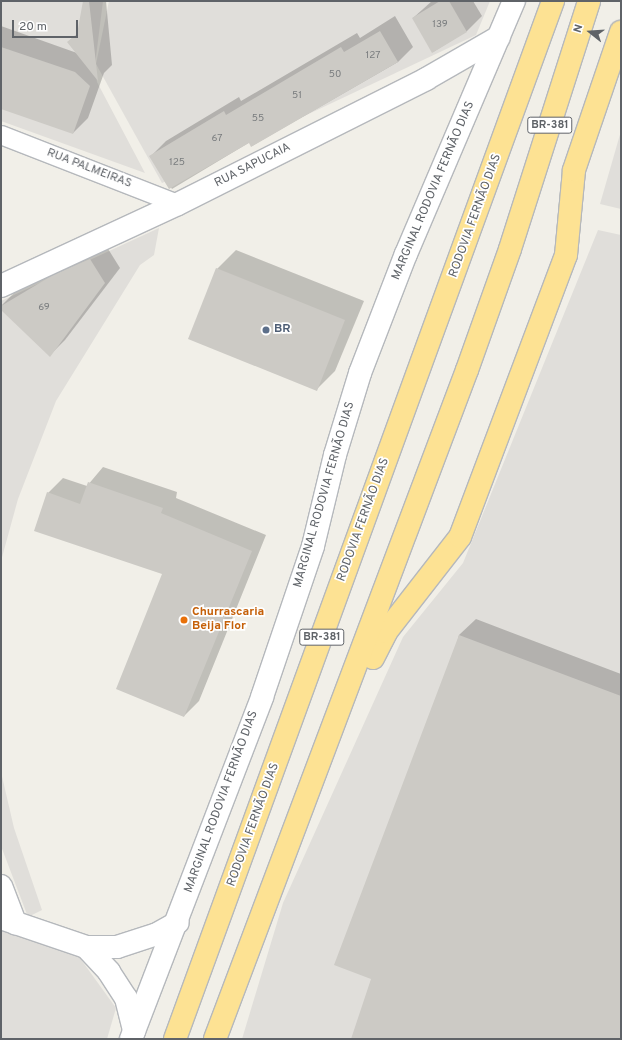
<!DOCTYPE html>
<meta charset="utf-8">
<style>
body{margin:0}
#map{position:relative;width:622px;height:1040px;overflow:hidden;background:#f1efe8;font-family:Overpass,sans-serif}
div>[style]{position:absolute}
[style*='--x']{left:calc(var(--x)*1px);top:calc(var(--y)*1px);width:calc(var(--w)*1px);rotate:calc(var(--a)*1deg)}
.industrial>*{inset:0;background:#e0deda}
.shadow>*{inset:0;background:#0003}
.building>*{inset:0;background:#cccac5}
.roads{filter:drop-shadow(1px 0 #b5b8bc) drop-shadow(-1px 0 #b5b8bc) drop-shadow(0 1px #b5b8bc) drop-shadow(0 -1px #b5b8bc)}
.street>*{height:18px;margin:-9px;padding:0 9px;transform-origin:9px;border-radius:9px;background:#fff}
.secondary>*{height:22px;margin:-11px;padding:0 11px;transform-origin:11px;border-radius:11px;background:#fff}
.highway>*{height:22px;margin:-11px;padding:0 11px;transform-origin:11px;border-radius:11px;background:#fde293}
.dots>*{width:11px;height:11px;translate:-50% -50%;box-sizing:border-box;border:2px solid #fff;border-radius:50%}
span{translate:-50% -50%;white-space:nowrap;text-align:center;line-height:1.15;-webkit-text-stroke:3.5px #fff;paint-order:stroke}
.number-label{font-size:10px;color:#7a7d7f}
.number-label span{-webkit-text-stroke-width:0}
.shield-label span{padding:1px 3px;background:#fff;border:1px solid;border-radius:3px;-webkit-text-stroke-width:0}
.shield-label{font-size:11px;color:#5f6368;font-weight:700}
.street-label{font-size:12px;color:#5f6368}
.service-label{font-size:12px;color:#4e5e75;font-weight:700}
.left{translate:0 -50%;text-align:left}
.food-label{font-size:12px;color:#c56008;font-weight:700}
.frame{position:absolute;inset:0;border:2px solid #5f6368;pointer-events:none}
.north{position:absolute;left:570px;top:12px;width:40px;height:40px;-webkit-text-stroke:3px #fff;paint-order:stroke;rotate:287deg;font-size:11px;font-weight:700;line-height:16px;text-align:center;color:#5f6368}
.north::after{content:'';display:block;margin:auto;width:14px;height:18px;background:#5f6368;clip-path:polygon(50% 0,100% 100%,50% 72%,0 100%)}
.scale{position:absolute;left:12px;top:20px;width:66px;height:18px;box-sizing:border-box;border:2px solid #5f6368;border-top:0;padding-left:5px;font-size:12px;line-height:14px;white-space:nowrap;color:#5f6368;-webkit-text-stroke:3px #fff;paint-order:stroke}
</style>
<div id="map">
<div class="industrial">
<i style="clip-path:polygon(1px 1px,103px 1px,95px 65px,97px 82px,145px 173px,1px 121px)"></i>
<i style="clip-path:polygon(109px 1px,490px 1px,476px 35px,162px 183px,96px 64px)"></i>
<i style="clip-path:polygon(621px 131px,621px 209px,600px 204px)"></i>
<i style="clip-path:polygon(159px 228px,154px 255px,140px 265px,56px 401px,18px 499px,1px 561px,1px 301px)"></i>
<i style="clip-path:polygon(598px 230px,621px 235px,621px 1039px,242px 1039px,283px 903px,403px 637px,463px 563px)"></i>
<i style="clip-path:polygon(1px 772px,14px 828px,42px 910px,28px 917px,1px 846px)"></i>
<i style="clip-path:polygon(1px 927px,77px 954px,116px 1008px,107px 1039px,1px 1039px)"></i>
</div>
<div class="shadow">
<i style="clip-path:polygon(84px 1px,106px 1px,112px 65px,104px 73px,88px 118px,73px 133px,1px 108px,1px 26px,77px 53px,68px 42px,79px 32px)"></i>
<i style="clip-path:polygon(432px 1px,473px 1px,482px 16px,467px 31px,433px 52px,413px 18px)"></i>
<i style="clip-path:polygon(395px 16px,413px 47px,398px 62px,252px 146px,250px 142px,172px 189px,151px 156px,166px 141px,239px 97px,241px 101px,357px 33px,360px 38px)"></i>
<i style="clip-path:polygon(105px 244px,120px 268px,65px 340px,50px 355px,1px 306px,15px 292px,70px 261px)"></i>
<i style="clip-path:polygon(236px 250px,364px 301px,335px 371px,316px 390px,217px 269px)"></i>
<i style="clip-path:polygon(103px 467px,177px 492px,176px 498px,266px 535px,199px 701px,184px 716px,164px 574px,48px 493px,63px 478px,87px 486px)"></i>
<i style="clip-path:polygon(476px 619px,621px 674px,621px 1039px,352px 1039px,372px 978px,459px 635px)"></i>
</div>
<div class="building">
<i style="clip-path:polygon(83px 1px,89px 1px,98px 81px,67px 42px,77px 34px)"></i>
<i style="clip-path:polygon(440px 1px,449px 1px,467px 32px,432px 53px,412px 18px)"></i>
<i style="clip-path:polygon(380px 31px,398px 62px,251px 147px,249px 143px,169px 189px,149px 156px,224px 111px,226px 115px,341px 47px,344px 52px)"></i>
<i style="clip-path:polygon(1px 47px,75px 72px,90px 86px,73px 134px,1px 109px)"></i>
<i style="clip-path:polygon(90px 259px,105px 283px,50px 357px,1px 310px,1px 306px,53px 275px)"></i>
<i style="clip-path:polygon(216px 268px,345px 320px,317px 391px,188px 339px)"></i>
<i style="clip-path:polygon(88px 482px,163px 508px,161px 513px,252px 551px,184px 717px,116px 689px,162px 574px,34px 531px,47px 492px,80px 504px)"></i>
<i style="clip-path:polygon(459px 635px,621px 696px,621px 1039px,351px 1039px,371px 979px,334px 965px)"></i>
</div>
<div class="roads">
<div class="street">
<i style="--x:1;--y:135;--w:190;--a:21.3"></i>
</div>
<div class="secondary">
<i style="--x:1;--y:286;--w:195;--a:-24.9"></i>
<i style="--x:178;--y:204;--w:278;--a:-26.7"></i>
<i style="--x:426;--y:79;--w:84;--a:-29.9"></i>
<i style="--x:1;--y:886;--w:40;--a:69"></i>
<i style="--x:1;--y:918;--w:90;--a:18.8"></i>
<i style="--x:86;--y:947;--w:31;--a:0"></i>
<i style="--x:117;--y:947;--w:40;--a:-18"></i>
<i style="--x:155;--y:935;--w:26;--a:-29"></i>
<i style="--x:86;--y:947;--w:34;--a:47"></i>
<i style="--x:109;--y:972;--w:31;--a:57"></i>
<i style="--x:126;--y:998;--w:34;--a:76"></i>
<i style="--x:131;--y:1039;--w:366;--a:-69"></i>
<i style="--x:262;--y:697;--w:159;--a:-71.3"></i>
<i style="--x:313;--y:546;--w:94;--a:-76.4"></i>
<i style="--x:335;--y:455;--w:86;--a:-73"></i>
<i style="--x:360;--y:373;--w:128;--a:-68.9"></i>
<i style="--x:406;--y:254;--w:275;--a:-66.9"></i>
</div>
<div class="highway">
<i style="--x:373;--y:658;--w:29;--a:-63"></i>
<i style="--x:386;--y:632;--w:120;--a:-52.1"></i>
<i style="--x:460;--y:537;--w:301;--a:-69.4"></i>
<i style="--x:566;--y:255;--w:85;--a:-84.6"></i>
<i style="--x:574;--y:170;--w:146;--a:-71.2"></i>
<i style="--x:175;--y:1039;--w:1105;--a:-69.99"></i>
<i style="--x:215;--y:1039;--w:715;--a:-69.36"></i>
<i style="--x:467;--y:370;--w:128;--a:-70.4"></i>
<i style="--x:510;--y:249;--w:260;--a:-72.3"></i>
</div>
</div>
<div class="dots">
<i style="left:266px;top:330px;background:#5c6f8a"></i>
<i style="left:184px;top:620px;background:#e8710a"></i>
</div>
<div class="number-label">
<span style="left:440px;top:25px">139</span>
<span style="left:373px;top:56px">127</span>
<span style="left:335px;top:75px">50</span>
<span style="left:297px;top:96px">51</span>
<span style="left:258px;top:119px">55</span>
<span style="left:217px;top:139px">67</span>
<span style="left:177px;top:163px">125</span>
<span style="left:44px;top:308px">69</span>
</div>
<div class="shield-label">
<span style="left:550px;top:125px">BR-381</span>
<span style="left:322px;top:637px">BR-381</span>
</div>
<div class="street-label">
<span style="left:253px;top:166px;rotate:-27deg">RUA SAPUCAIA</span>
<span style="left:89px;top:169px;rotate:21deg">RUA PALMEIRAS</span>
<span style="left:434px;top:191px;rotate:-67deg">MARGINAL RODOVIA FERNÃO DIAS</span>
<span style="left:476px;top:216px;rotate:-70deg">RODOVIA FERNÃO DIAS</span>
<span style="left:325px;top:495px;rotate:-74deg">MARGINAL RODOVIA FERNÃO DIAS</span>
<span style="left:364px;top:520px;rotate:-70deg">RODOVIA FERNÃO DIAS</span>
<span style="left:222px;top:802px;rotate:-70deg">MARGINAL RODOVIA FERNÃO DIAS</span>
<span style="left:254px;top:825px;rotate:-70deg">RODOVIA FERNÃO DIAS</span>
</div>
<div class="service-label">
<span class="left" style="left:274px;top:330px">BR</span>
</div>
<div class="food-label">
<span class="left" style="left:192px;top:620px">Churrascaria<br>Beija Flor</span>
</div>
<div class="frame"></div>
<div class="north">N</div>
<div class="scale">20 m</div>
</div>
